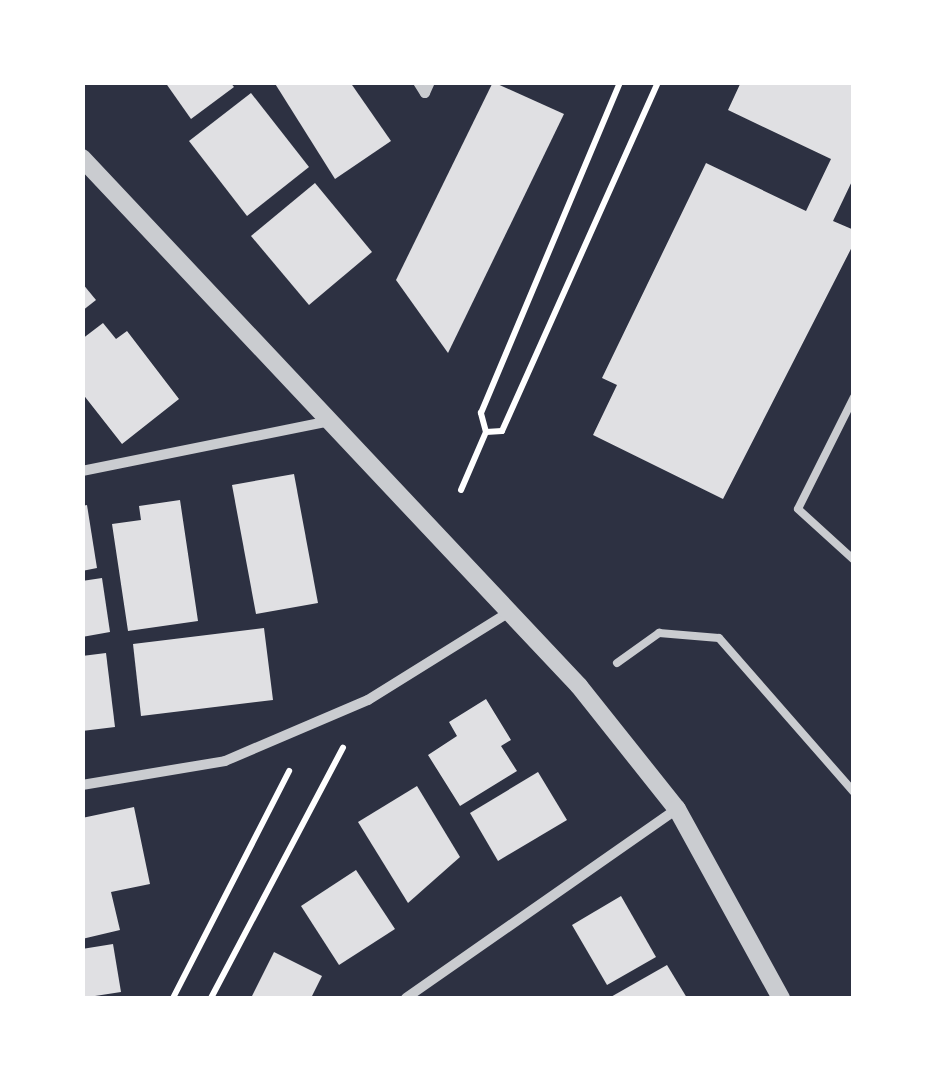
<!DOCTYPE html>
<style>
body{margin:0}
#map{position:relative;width:936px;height:1081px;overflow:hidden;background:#2d3142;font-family:"Varela Round",sans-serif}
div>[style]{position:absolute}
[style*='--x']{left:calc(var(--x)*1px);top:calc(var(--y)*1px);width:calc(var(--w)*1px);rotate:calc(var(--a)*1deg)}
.building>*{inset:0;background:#e0e0e3}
.path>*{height:6px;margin:-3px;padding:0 3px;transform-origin:3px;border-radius:3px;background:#fff}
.service>*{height:8px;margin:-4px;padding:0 4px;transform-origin:4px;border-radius:4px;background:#caccd0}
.minor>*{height:10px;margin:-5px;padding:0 5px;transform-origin:5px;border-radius:5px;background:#caccd0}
.tertiary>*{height:18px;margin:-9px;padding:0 9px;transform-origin:9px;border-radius:9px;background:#caccd0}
span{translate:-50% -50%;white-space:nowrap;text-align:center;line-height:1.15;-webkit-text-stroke:8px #fff;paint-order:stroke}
.frame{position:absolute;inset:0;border:85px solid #fff;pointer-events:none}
</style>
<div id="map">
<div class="building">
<i style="clip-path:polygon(165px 82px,230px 82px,234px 87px,191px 119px)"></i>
<i style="clip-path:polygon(274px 82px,350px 82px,391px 141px,335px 179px)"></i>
<i style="clip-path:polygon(493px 82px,564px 114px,448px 353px,396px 280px)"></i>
<i style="clip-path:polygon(741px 82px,854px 82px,854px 177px,833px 221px,854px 230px,854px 243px,723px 499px,593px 435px,617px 385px,602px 378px,706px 163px,806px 211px,831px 159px,728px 110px)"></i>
<i style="clip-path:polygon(251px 93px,309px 167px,247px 216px,189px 141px)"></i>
<i style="clip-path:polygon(315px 183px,372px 252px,309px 305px,251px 236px)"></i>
<i style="clip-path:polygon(82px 283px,96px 300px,82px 311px)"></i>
<i style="clip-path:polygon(103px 323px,116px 339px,127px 331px,179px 399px,122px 444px,82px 393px,82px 339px)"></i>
<i style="clip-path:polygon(294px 474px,318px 603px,256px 614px,232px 485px)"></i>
<i style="clip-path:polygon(180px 500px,198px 621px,128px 631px,112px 524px,141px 520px,139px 506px)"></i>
<i style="clip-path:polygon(87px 505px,97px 568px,82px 571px,82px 506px)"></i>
<i style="clip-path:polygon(102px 578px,110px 632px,82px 637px,82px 581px)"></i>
<i style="clip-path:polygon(264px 628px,273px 700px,141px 716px,133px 644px)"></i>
<i style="clip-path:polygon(106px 653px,115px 727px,82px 731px,82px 656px)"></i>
<i style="clip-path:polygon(486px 699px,511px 740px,501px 746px,517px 771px,460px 806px,428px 755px,457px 736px,449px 722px)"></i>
<i style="clip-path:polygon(538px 772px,567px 820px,498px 861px,470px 813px)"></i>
<i style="clip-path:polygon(417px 786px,460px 857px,408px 903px,358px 822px)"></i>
<i style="clip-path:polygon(134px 807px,150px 884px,111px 892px,120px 930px,82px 939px,82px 818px)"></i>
<i style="clip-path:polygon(356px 870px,395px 929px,339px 965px,301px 906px)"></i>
<i style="clip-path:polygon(621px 896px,656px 957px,607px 985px,572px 925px)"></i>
<i style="clip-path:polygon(113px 944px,121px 992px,82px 998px,82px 949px)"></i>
<i style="clip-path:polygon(274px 952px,322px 976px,311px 998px,251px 998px)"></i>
<i style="clip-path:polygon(667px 965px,687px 998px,609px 998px)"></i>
</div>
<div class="path">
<i style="--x:486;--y:432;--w:20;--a:-105"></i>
<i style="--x:481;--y:413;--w:359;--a:-67.2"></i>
<i style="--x:461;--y:490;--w:63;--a:-66.7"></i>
<i style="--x:486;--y:432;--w:16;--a:-4"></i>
<i style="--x:502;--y:431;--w:382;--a:-65.9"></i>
<i style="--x:173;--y:998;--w:255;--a:-62.9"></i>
<i style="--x:211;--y:998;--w:283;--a:-62.2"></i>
</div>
<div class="service">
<i style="--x:854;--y:397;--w:125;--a:116.6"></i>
<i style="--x:798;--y:509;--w:76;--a:42.3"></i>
<i style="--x:617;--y:663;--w:52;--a:-35.5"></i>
<i style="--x:659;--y:633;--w:60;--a:4.8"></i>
<i style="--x:719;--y:638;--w:205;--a:48.8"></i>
</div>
<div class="minor">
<i style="--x:418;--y:82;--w:13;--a:58"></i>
<i style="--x:425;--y:93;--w:12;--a:-66"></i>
<i style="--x:82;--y:471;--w:248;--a:-11.4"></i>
<i style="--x:82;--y:785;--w:145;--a:-9.5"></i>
<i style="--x:225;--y:761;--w:155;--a:-23.1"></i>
<i style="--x:368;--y:700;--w:168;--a:-31.9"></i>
<i style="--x:406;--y:998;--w:330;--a:-34.9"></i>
</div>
<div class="tertiary">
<i style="--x:82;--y:158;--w:725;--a:46.73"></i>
<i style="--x:579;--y:686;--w:157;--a:51.5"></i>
<i style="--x:677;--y:809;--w:216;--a:61.2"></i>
</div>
<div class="frame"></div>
</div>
